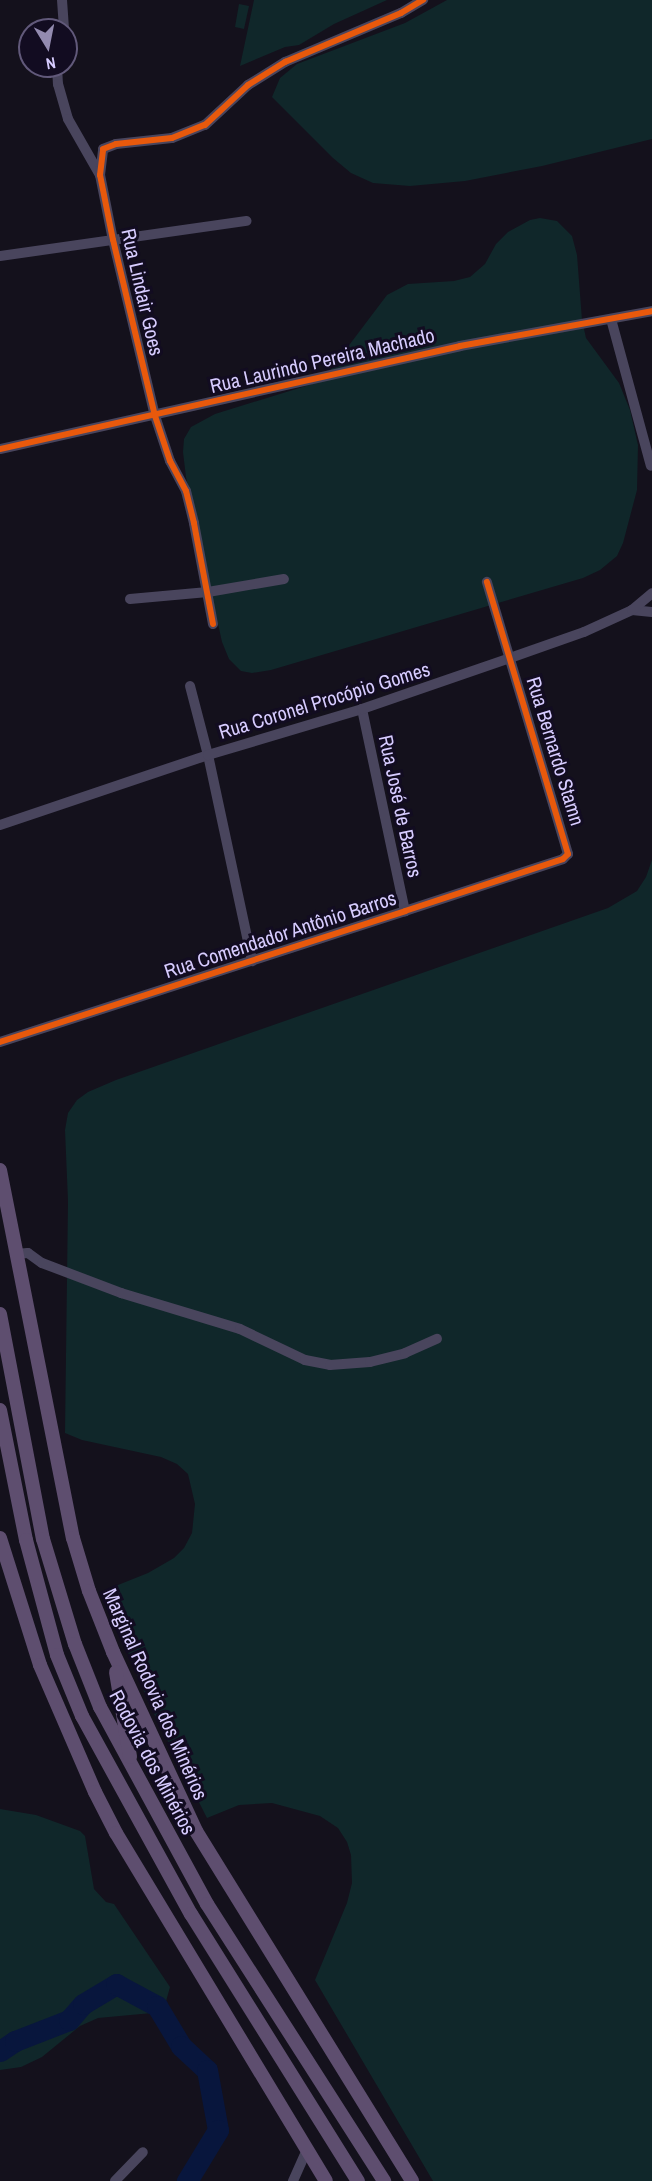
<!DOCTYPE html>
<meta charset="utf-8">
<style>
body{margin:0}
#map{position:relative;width:652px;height:2181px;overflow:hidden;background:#14111c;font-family:"Archivo Narrow",sans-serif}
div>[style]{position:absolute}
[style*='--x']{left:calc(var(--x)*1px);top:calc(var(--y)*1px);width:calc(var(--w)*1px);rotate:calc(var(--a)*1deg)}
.green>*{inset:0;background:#10272a}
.river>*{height:21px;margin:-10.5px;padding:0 10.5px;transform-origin:10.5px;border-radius:10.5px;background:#08163d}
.minor>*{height:10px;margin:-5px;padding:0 5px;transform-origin:5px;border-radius:5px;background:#49455d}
.major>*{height:14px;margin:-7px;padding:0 7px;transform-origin:7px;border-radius:7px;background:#5e4e6f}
.cycleway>*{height:6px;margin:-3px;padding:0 3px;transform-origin:3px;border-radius:3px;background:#e8590c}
span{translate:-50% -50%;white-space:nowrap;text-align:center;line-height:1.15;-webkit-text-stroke:6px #120c21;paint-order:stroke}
.street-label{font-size:20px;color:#d7ccff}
.north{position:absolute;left:18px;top:18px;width:60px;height:60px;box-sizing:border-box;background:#120c21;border:2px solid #61597a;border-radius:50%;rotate:170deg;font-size:16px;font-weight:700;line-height:24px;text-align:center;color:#d7ccff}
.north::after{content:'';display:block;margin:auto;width:21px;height:27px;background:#938bb0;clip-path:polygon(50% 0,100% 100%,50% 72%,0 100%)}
</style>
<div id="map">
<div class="green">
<i style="clip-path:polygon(254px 0,387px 0,334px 24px,299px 45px,285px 47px,240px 66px)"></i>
<i style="clip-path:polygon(447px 0,652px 0,652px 139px,542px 166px,465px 181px,410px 186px,373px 183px,351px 173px,333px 158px,272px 97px,280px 78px,297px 64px,405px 23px)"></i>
<i style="clip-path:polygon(239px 4px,249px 6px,244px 29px,235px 27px)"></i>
<i style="clip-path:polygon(540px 218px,557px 221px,572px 236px,577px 255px,582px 320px,586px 338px,619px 383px,630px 410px,638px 445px,637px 490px,623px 543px,617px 556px,600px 570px,583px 578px,271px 670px,252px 673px,241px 671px,229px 659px,222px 642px,186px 477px,183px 452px,184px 439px,191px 427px,215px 414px,322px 381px,387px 295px,408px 284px,454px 281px,470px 277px,485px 264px,496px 244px,508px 232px,530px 220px)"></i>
<i style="clip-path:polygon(652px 860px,652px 2181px,433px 2181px,315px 1980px,347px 1903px,352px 1883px,351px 1855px,347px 1842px,338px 1828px,320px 1816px,272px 1803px,239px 1805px,207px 1818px,149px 1704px,103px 1591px,148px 1573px,174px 1558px,184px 1548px,192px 1533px,195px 1504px,188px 1474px,177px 1464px,161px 1457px,82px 1440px,65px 1433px,68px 1201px,65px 1130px,68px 1113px,77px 1100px,88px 1092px,116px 1080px,608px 908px,637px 891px,646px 877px)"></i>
<i style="clip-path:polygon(0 1809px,36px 1815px,80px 1831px,85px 1836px,94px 1889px,106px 1902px,114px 1904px,170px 1987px,165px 2005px,152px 2013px,98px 2018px,80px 2026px,42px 2057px,21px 2067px,0 2070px)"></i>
</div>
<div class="river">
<i style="--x:0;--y:2051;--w:18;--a:-34"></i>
<i style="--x:15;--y:2041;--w:58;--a:-21.3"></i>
<i style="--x:69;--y:2020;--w:21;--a:-49"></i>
<i style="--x:83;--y:2004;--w:39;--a:-31"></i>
<i style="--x:116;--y:1984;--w:47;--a:28.2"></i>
<i style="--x:157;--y:2006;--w:47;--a:59"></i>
<i style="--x:181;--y:2046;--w:35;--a:43"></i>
<i style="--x:207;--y:2070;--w:61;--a:79.6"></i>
<i style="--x:218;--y:2130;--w:60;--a:121.3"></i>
</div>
<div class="minor">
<i style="--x:62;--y:0;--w:30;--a:86"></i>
<i style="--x:57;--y:66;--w:18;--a:87"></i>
<i style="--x:58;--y:84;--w:36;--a:74"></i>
<i style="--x:68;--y:119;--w:64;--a:60.3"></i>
<i style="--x:0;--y:256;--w:249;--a:-8.1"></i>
<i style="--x:611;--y:319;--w:152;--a:74.8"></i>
<i style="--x:0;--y:449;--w:471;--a:-12.6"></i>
<i style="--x:460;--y:346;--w:195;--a:-10.3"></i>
<i style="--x:130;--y:599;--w:78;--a:-5.1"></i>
<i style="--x:208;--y:592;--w:77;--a:-9.7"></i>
<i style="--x:632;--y:610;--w:20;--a:6"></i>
<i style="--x:213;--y:624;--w:103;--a:-100.7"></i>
<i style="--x:194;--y:523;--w:33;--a:-104"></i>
<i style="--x:186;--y:491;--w:34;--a:-118"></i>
<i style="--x:170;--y:461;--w:47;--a:-108.4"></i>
<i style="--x:155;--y:416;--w:181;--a:-103.4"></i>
<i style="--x:113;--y:240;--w:66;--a:-101.3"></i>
<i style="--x:100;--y:175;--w:26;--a:-83"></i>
<i style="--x:103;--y:149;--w:14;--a:-21"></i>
<i style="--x:116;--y:144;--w:56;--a:-6.1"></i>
<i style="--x:172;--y:138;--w:35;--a:-22"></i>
<i style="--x:205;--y:125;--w:59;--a:-42.9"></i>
<i style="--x:248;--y:85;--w:44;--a:-31.9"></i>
<i style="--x:285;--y:62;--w:126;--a:-22.9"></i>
<i style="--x:401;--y:13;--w:26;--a:-31"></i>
<i style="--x:190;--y:686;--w:71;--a:75.4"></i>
<i style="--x:208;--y:755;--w:211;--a:77.9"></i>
<i style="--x:362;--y:709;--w:207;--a:78"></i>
<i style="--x:0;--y:825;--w:219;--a:-18.6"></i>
<i style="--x:208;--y:755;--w:161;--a:-16.6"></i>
<i style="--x:362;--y:709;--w:157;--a:-19"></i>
<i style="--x:510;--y:658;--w:78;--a:-19.4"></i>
<i style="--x:584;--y:632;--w:53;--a:-24.6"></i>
<i style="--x:632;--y:610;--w:26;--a:-40"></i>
<i style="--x:0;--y:1042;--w:426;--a:-17.9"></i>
<i style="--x:405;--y:911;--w:166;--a:-18.2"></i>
<i style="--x:563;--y:859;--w:7;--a:-45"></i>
<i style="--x:568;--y:854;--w:284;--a:-106.6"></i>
<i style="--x:15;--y:1254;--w:13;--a:-4"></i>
<i style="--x:28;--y:1253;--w:17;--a:36"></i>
<i style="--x:42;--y:1263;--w:85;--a:20.8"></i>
<i style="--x:121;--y:1293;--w:124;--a:16.8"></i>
<i style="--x:240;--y:1329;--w:72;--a:25.5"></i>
<i style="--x:305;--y:1360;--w:25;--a:11"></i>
<i style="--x:330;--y:1365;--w:40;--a:-4.3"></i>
<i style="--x:370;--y:1362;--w:36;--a:-14"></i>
<i style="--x:405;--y:1353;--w:35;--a:-24"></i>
<i style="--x:115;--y:2181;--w:40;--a:-46"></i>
<i style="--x:293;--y:2181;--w:34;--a:-66"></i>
</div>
<div class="major">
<i style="--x:0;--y:1170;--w:375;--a:78.8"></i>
<i style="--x:73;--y:1538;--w:55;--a:73.2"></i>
<i style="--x:89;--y:1591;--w:66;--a:68.5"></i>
<i style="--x:113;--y:1652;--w:197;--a:65.1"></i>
<i style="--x:196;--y:1831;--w:411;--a:58.3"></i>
<i style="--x:0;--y:1314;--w:229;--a:79.2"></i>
<i style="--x:43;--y:1539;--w:110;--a:73.1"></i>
<i style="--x:75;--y:1644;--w:68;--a:68.4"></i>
<i style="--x:100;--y:1707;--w:224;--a:61.5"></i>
<i style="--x:207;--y:1904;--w:329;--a:57.4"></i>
<i style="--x:0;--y:1410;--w:133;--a:78.7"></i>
<i style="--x:26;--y:1540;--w:119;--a:74.9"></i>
<i style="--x:57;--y:1655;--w:66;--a:67.7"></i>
<i style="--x:82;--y:1716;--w:226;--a:61.2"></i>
<i style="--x:191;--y:1914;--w:315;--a:58"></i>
<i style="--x:0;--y:1538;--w:133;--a:72.5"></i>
<i style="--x:40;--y:1665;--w:138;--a:66.6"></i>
<i style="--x:95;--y:1792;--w:46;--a:62.9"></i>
<i style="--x:116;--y:1833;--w:406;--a:58.9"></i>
<i style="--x:116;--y:1672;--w:86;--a:80.6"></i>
</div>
<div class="cycleway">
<i style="--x:0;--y:449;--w:471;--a:-12.6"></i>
<i style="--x:460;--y:346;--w:195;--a:-10.3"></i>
<i style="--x:213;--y:624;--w:103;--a:-100.7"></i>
<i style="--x:194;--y:523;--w:33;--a:-104"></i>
<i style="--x:186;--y:491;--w:34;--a:-118"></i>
<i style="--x:170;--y:461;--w:47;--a:-108.4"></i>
<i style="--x:155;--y:416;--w:181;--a:-103.4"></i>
<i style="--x:113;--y:240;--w:66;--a:-101.3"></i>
<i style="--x:100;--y:175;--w:26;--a:-83"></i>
<i style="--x:103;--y:149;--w:14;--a:-21"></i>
<i style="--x:116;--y:144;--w:56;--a:-6.1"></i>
<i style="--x:172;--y:138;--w:35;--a:-22"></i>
<i style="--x:205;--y:125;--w:59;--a:-42.9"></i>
<i style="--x:248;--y:85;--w:44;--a:-31.9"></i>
<i style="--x:285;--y:62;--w:126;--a:-22.9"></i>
<i style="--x:401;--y:13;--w:26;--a:-31"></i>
<i style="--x:0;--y:1042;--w:426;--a:-17.9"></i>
<i style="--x:405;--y:911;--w:166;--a:-18.2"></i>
<i style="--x:563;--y:859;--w:7;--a:-45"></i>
<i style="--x:568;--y:854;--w:284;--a:-106.6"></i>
</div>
<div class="street-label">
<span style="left:143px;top:292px;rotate:77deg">Rua Lindair Goes</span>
<span style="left:322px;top:360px;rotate:-13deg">Rua Laurindo Pereira Machado</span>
<span style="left:324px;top:700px;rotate:-17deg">Rua Coronel Procópio Gomes</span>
<span style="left:556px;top:751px;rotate:73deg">Rua Bernardo Stamn</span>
<span style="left:401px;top:806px;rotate:78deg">Rua José de Barros</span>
<span style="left:280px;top:934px;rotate:-18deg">Rua Comendador Antônio Barros</span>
<span style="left:156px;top:1694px;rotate:66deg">Marginal Rodovia dos Minérios</span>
<span style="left:153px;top:1762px;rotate:62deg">Rodovia dos Minérios</span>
</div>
<div class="north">N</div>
</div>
